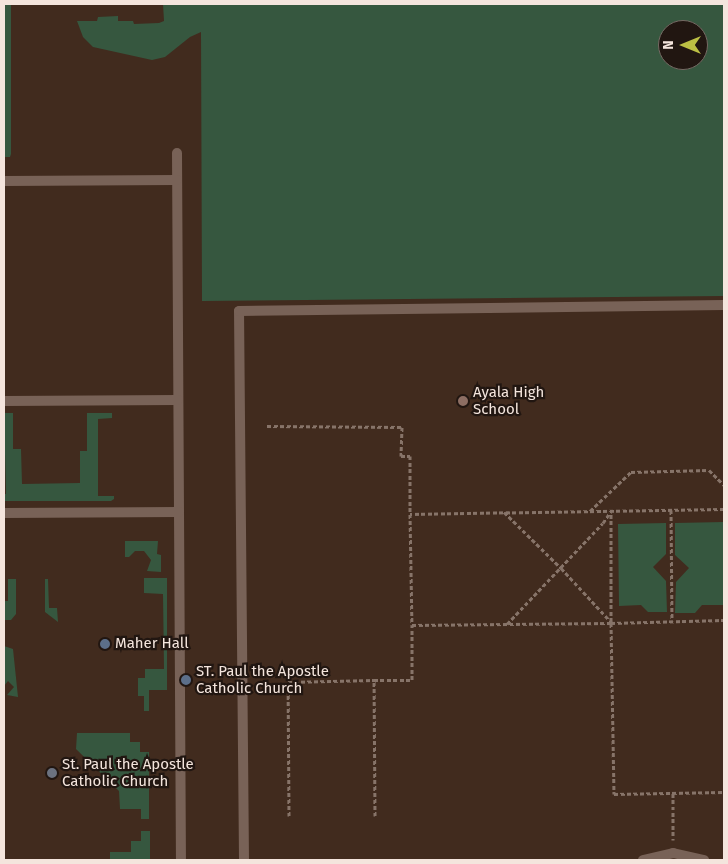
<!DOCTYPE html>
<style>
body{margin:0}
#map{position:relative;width:728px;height:864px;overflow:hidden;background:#412b1e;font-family:"Fira Sans",sans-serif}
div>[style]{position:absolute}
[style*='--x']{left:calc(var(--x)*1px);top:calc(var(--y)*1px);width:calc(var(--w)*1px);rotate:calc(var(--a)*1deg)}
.green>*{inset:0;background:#36573f}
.path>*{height:3px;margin-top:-1.5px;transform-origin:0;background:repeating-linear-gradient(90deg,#877469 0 4px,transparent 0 6.5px)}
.service>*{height:10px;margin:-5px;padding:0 5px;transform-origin:5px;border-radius:5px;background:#786257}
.dots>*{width:14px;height:14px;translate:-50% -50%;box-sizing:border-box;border:2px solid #211611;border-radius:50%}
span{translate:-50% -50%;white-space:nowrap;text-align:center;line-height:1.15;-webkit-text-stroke:4.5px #211611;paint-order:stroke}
.poi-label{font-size:15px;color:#f4e5dd}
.left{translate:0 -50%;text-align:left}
.frame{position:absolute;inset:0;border:5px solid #f4e5dd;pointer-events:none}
.north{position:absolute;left:658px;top:20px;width:50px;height:50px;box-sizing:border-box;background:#211611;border:1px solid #756963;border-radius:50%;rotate:270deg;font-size:14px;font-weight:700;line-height:20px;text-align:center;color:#f4e5dd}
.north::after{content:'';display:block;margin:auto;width:18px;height:22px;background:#bcbf44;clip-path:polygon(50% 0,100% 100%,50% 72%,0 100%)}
</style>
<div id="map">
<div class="green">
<i style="clip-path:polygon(4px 4px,11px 4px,11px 154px,10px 157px,4px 157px)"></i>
<i style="clip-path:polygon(evenodd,163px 4px,724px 4px,724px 296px,202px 301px,201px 32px,190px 37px,165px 57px,152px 60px,93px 47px,83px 37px,77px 21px,97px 21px,98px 17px,118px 16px,118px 21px,133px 21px,134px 24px,159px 23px,164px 21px,163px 4px,668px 30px,698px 30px,698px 60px,668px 60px,668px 30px)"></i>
<i style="clip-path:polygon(4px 413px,13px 413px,13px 449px,21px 449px,22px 484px,80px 483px,80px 451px,87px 451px,87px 413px,112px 413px,112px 418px,98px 419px,98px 496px,114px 496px,114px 499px,111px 501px,4px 501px,4px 494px,6px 494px)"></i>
<i style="clip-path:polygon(724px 522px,724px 605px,702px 605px,695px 613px,675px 613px,676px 582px,689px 568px,675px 555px,675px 523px)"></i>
<i style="clip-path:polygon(666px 523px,666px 554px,653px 567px,666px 581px,667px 612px,648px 612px,641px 605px,619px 606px,618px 524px)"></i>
<i style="clip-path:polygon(125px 541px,158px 541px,157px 554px,161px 555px,161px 572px,147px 571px,151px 560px,144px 551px,135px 551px,129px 557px,125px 557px)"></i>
<i style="clip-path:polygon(144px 578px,167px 578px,167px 690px,149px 690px,149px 711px,144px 711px,144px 696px,138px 696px,138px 678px,145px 678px,145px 669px,164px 669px,163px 594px,144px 593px)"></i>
<i style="clip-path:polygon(8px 579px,16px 579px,16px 614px,11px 620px,4px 620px,4px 601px,8px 601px)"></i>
<i style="clip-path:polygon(45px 579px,48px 579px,49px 608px,57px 608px,58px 622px,45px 612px)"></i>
<i style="clip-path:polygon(4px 646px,13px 649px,18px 697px,7px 695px,14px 687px,8px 681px,4px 686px)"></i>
<i style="clip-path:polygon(77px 733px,130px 733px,130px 742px,140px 742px,140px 752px,149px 752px,149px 819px,141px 819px,141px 809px,120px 809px,119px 791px,76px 749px)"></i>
<i style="clip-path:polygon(141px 831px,150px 831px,150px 860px,110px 860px,110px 852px,131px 852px,131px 841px,141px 841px)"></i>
</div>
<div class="path">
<i style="--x:267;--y:426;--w:135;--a:0.4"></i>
<i style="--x:402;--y:427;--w:29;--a:92"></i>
<i style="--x:401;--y:456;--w:9;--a:0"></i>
<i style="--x:410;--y:456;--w:58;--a:90"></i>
<i style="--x:724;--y:509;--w:314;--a:179.1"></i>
<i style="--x:410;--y:514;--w:111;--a:89"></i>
<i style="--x:412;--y:625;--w:199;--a:-0.6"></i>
<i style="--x:611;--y:623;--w:171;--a:89"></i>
<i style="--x:614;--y:794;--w:110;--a:-1"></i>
<i style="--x:671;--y:510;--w:111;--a:89.5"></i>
<i style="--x:590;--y:511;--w:57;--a:-43.6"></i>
<i style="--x:631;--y:472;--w:78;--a:-1.5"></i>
<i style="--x:709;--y:470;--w:21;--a:45"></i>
<i style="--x:504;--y:512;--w:80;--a:44.5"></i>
<i style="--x:561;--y:568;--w:74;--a:47.2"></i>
<i style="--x:611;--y:622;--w:111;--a:-90"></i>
<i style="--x:611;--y:623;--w:113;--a:-1.5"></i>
<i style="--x:507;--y:624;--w:139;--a:-46.5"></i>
<i style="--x:603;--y:523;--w:14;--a:-56"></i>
<i style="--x:673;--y:793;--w:47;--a:90"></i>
<i style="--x:289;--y:816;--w:134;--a:-90.4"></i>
<i style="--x:288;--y:682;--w:86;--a:-1.3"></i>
<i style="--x:375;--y:816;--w:136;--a:-90.4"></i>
<i style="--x:374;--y:680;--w:38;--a:0"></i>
<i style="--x:412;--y:680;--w:55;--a:-90"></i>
</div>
<div class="service">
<i style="--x:177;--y:153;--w:707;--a:89.68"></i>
<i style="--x:4;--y:181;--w:173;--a:-0.3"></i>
<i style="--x:4;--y:401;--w:174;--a:-0.3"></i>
<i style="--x:4;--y:513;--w:175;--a:-0.3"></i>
<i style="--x:244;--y:860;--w:549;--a:-90.52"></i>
<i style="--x:239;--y:311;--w:485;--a:-0.7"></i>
<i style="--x:643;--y:860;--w:31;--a:-13"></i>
<i style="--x:673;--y:853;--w:32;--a:13"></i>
</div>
<div class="dots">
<i style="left:463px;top:401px;background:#8d6e63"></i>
<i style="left:105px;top:644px;background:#5c6f8a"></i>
<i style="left:186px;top:680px;background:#5c6f8a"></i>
<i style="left:52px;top:773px;background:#6b7280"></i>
</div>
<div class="poi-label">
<span class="left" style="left:473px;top:401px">Ayala High<br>School</span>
<span class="left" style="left:115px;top:644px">Maher Hall</span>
<span class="left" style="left:196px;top:680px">ST. Paul the Apostle<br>Catholic Church</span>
<span class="left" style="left:62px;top:773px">St. Paul the Apostle<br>Catholic Church</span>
</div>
<div class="frame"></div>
<div class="north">N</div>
</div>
